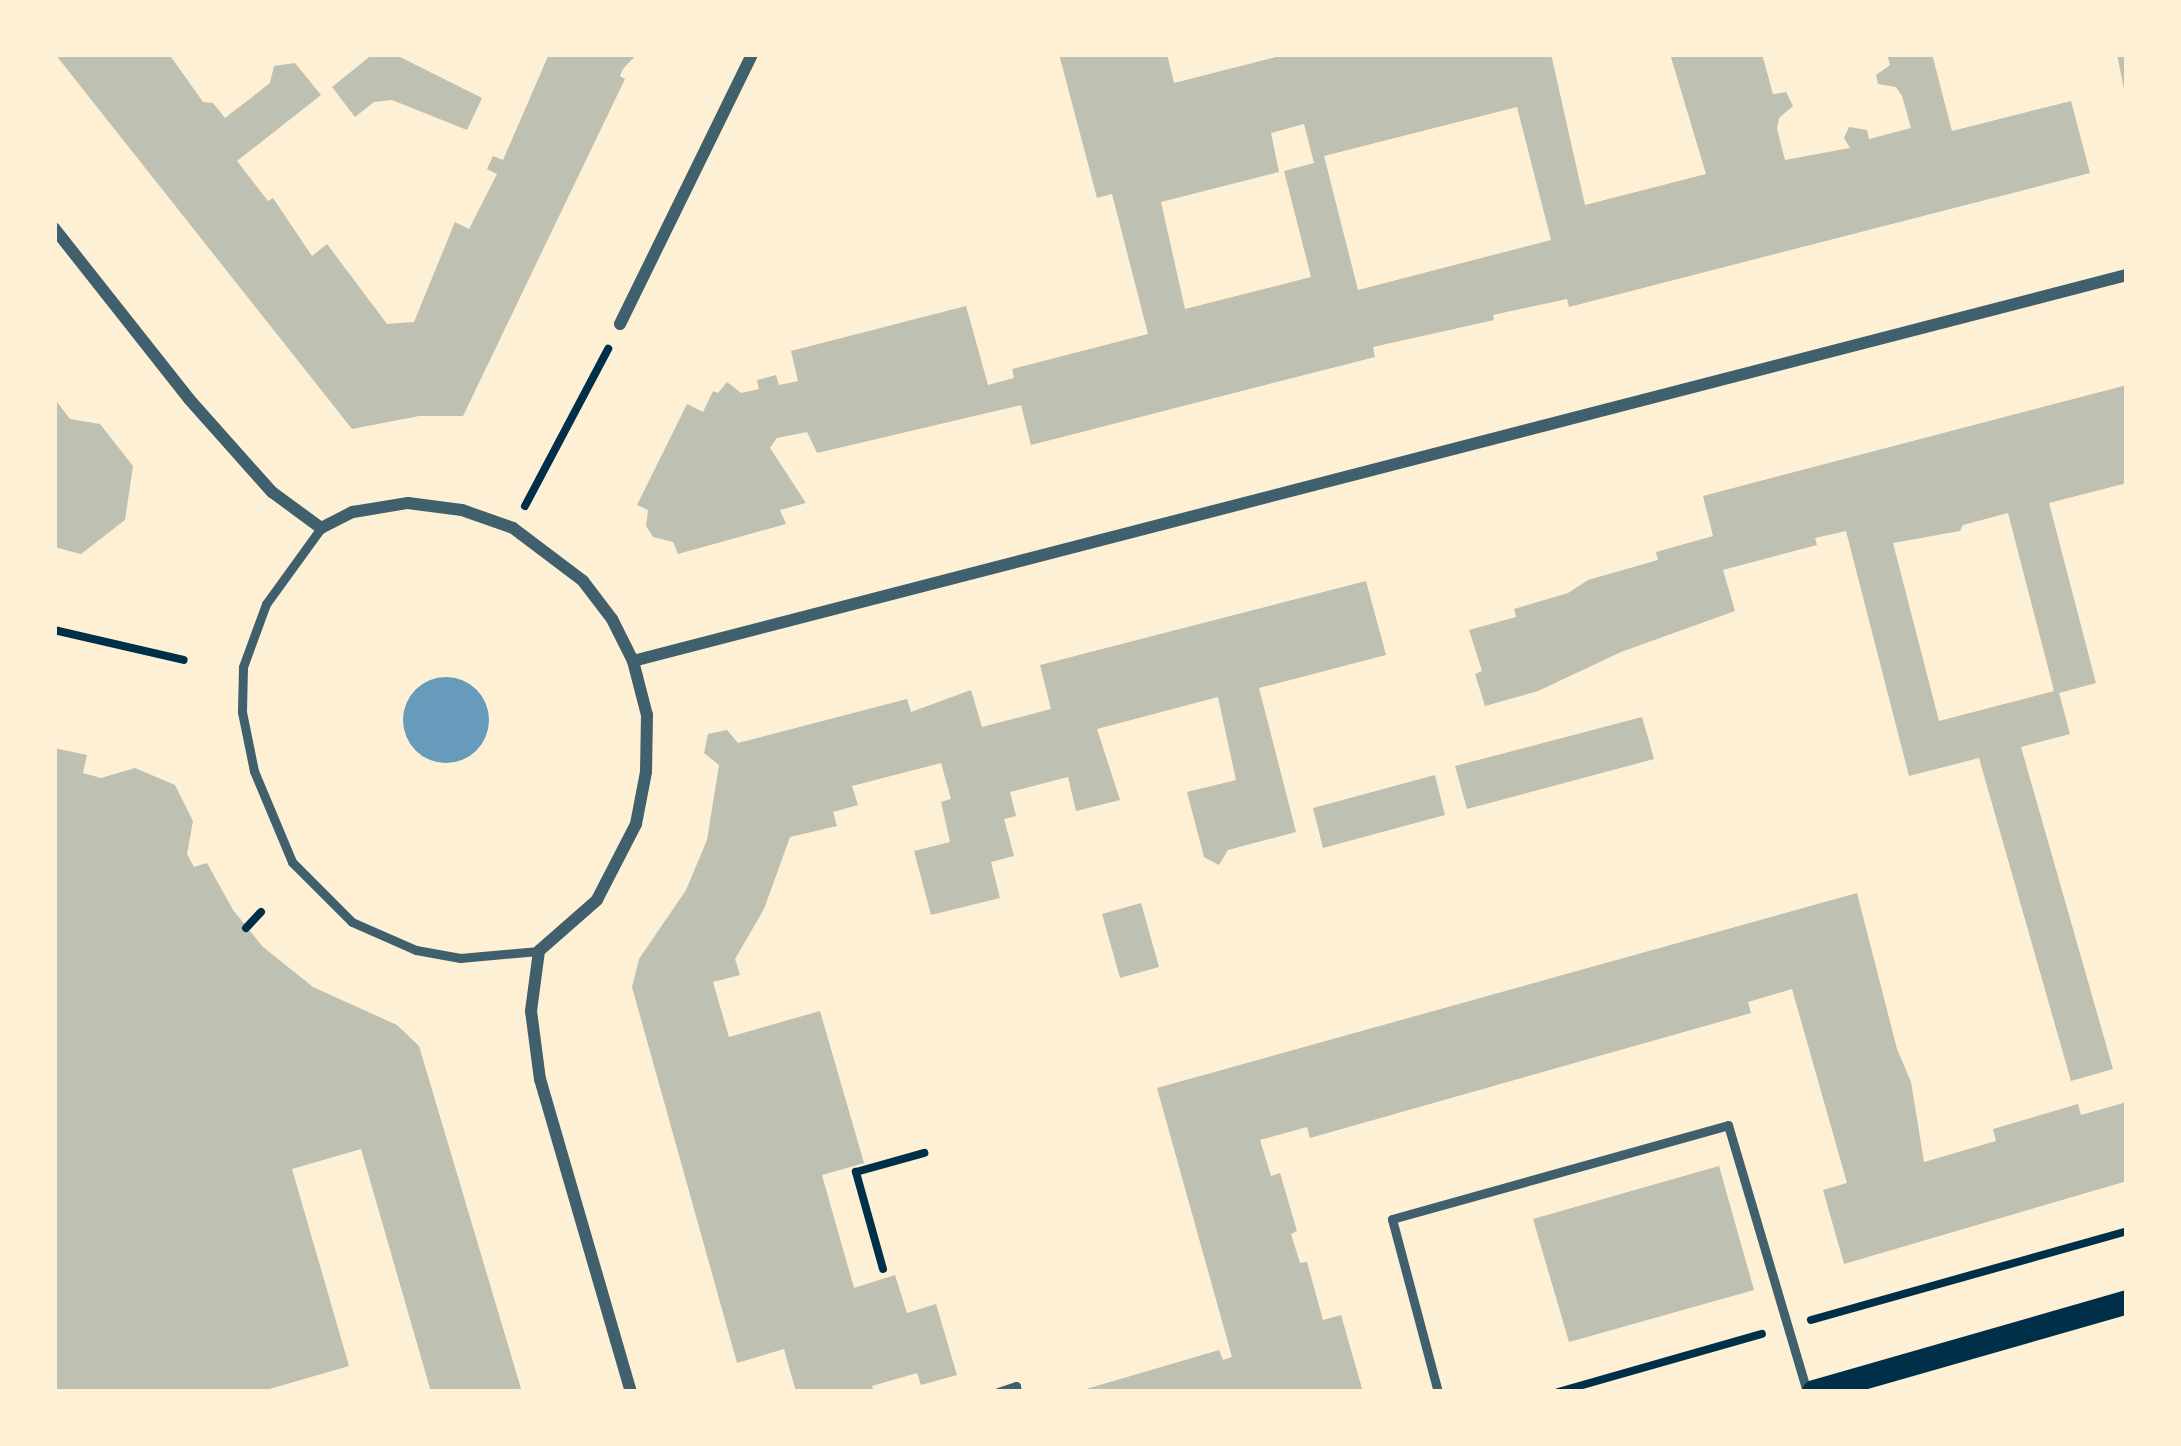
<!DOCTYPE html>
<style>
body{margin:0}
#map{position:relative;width:2181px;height:1446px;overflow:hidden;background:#fdf0d5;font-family:"DejaVu Sans",sans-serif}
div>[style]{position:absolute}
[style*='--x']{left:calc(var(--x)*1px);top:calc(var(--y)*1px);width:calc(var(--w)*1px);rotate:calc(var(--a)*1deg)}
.water>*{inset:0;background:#669bbc}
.round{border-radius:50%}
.building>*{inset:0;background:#bec0b2}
.path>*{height:8px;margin:-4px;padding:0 4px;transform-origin:4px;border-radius:4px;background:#003049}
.service>*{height:9px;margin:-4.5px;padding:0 4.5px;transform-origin:4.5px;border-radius:4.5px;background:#3f606c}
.minor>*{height:12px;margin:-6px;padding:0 6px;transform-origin:6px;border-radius:6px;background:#3f606c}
.secondary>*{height:24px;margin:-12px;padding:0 12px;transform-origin:12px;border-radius:12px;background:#003049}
span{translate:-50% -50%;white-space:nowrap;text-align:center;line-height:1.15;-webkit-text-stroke:10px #fdf0d5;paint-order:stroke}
.frame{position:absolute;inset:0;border:57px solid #fdf0d5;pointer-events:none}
</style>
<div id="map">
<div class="water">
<i class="round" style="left:403px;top:677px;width:86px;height:86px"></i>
</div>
<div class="building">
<i style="clip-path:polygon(55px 54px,169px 54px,203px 102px,213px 103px,225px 118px,270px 83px,274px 66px,295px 63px,321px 95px,237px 161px,268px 201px,273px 198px,312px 256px,327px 244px,387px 324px,414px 322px,455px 222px,469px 229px,497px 174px,487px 169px,493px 156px,503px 160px,549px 54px,637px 54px,623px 69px,620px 76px,625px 79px,463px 416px,419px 416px,352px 429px)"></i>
<i style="clip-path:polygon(373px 54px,394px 54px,482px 98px,467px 130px,392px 100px,374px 102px,355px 117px,332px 87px)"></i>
<i style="clip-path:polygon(evenodd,1059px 54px,1167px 54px,1174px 83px,1288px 54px,1551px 54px,1585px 205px,1706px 174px,1670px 54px,1762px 54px,1773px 94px,1786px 92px,1793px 106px,1779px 118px,1777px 129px,1785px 160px,1850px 148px,1844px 138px,1849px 127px,1867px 130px,1869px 139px,1911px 128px,1902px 96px,1896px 87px,1878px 84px,1876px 75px,1890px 65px,1887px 54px,1932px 54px,1952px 131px,2071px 101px,2090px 173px,1569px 307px,1567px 299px,1493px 315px,1494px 320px,1373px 347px,1375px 357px,1031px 445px,1021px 405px,817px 453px,807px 432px,777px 438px,770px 448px,806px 503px,780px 510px,786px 524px,678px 554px,673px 542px,653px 537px,646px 526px,648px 510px,637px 505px,687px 404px,703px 412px,713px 391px,718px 393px,727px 382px,741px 393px,759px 389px,757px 380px,776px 375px,779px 385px,798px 381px,791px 351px,966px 306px,988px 385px,1014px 378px,1012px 369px,1148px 334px,1112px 194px,1097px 198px,1059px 54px,1517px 107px,1551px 240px,1358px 290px,1324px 156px,1517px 107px,1059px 54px,1304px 124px,1314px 163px,1284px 171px,1311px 277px,1185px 309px,1161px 202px,1279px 172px,1271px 133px,1304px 124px)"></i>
<i style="clip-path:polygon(2117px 54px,2127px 54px,2127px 94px,2125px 94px)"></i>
<i style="clip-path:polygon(evenodd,2127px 385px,2127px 483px,2049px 503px,2096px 683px,2059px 693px,2070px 734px,2021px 747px,2113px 1069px,2071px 1081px,1979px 758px,1909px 776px,1846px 531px,1815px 538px,1817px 545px,1723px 570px,1735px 611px,1621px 652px,1538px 691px,1485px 706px,1475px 674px,1482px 671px,1469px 630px,1516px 617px,1514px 609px,1568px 593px,1588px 580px,1658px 560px,1656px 552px,1713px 536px,1703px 496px,2127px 385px,2008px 513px,2054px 691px,1939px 721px,1893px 543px,1960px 531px,1963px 525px,2008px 513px)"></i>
<i style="clip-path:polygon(54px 398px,70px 419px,100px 424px,133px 466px,125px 520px,81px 554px,54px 547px)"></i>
<i style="clip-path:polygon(1366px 581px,1386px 655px,1259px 688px,1296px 832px,1228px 850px,1219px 865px,1204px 857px,1187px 792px,1236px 780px,1218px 697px,1097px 729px,1120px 800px,1076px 811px,1068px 777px,1010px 792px,1016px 816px,1004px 819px,1014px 856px,991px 862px,1000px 898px,931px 915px,914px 851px,950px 842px,941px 802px,951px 799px,941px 763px,852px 786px,858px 805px,833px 812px,837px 826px,790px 837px,764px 909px,735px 959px,740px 975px,713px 982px,729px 1037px,820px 1011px,864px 1163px,822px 1175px,854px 1288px,895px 1275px,907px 1313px,936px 1304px,957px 1375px,921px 1385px,917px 1373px,872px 1386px,874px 1392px,796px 1392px,784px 1349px,737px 1363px,632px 987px,639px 959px,686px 890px,707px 840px,719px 765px,704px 753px,708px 734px,727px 730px,738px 743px,907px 699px,911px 712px,971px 690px,982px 727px,1051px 709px,1040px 665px)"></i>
<i style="clip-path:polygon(1642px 717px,1654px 759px,1467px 809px,1455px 766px)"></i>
<i style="clip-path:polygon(54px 748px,87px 755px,83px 773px,101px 778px,135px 768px,175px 785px,193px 821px,187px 854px,194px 867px,207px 863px,233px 910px,263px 947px,313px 987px,397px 1025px,419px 1046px,522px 1392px,431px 1392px,361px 1149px,292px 1169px,349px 1366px,259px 1392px,54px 1392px)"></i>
<i style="clip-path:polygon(1435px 775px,1445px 815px,1323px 848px,1313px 808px)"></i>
<i style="clip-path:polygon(1857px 893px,1897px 1049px,1911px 1082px,1924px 1162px,1996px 1141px,1993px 1129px,2078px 1104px,2081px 1115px,2127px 1102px,2127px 1181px,1844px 1264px,1823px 1190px,1847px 1183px,1792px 989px,1748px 1002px,1751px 1013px,1310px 1138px,1307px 1127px,1260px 1140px,1271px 1176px,1280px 1173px,1297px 1231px,1291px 1234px,1300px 1263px,1307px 1262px,1323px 1320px,1341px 1315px,1363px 1392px,1076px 1392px,1219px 1350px,1223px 1360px,1232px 1357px,1157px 1088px)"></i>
<i style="clip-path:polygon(1141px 903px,1159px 967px,1120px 978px,1102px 914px)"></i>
<i style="clip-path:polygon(1719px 1166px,1754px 1290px,1569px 1342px,1533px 1219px)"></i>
</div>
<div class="path">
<i style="--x:525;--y:506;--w:178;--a:-62.1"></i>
<i style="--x:54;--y:630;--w:133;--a:13"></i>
<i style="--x:246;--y:928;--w:22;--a:-47"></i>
<i style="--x:883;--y:1269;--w:101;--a:-105.6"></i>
<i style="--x:856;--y:1172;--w:71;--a:-15.6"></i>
<i style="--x:1811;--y:1320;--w:328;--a:-15.7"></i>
<i style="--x:1558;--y:1392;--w:212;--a:-15.9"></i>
</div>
<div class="service">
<i style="--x:321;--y:528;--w:94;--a:125.9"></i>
<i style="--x:266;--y:604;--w:67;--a:110.1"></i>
<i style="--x:243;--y:667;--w:45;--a:91.3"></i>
<i style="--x:242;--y:712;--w:60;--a:78.5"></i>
<i style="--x:254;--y:771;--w:99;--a:67.3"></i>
<i style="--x:292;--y:862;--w:85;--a:45"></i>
<i style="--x:352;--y:922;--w:70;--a:23.6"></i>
<i style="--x:416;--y:950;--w:45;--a:10.3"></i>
<i style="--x:460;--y:958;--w:79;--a:-5.1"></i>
<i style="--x:998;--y:1392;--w:19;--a:-18"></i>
<i style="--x:1016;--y:1386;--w:6;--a:81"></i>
<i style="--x:1438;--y:1392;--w:179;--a:-104.9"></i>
<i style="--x:1392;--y:1219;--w:349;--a:-15.6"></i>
<i style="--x:1728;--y:1125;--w:277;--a:73.5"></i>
</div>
<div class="minor">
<i style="--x:54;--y:228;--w:218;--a:51.7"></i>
<i style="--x:189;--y:399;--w:125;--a:48.3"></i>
<i style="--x:272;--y:492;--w:61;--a:36.3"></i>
<i style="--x:321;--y:528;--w:36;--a:-27"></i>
<i style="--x:353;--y:512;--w:56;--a:-9.3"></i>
<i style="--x:408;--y:503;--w:54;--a:7.4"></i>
<i style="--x:462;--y:510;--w:54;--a:19.4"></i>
<i style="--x:513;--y:528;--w:88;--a:37.1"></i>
<i style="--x:583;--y:581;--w:48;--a:52.7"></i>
<i style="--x:612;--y:619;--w:47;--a:63.4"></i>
<i style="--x:633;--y:661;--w:56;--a:75.5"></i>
<i style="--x:647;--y:715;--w:57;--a:91"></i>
<i style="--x:646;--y:772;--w:53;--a:100.9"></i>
<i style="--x:636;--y:824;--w:85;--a:117.2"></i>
<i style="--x:597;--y:900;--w:77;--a:138.7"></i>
<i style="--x:539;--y:951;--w:61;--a:97.6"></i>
<i style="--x:531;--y:1011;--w:69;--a:82.5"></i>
<i style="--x:540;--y:1079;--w:326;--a:73.8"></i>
<i style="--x:620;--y:324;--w:301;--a:-63.9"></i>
<i style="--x:633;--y:661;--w:1543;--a:-14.49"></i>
</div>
<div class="secondary">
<i style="--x:1814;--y:1392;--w:326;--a:-16"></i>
</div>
<div class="frame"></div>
</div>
